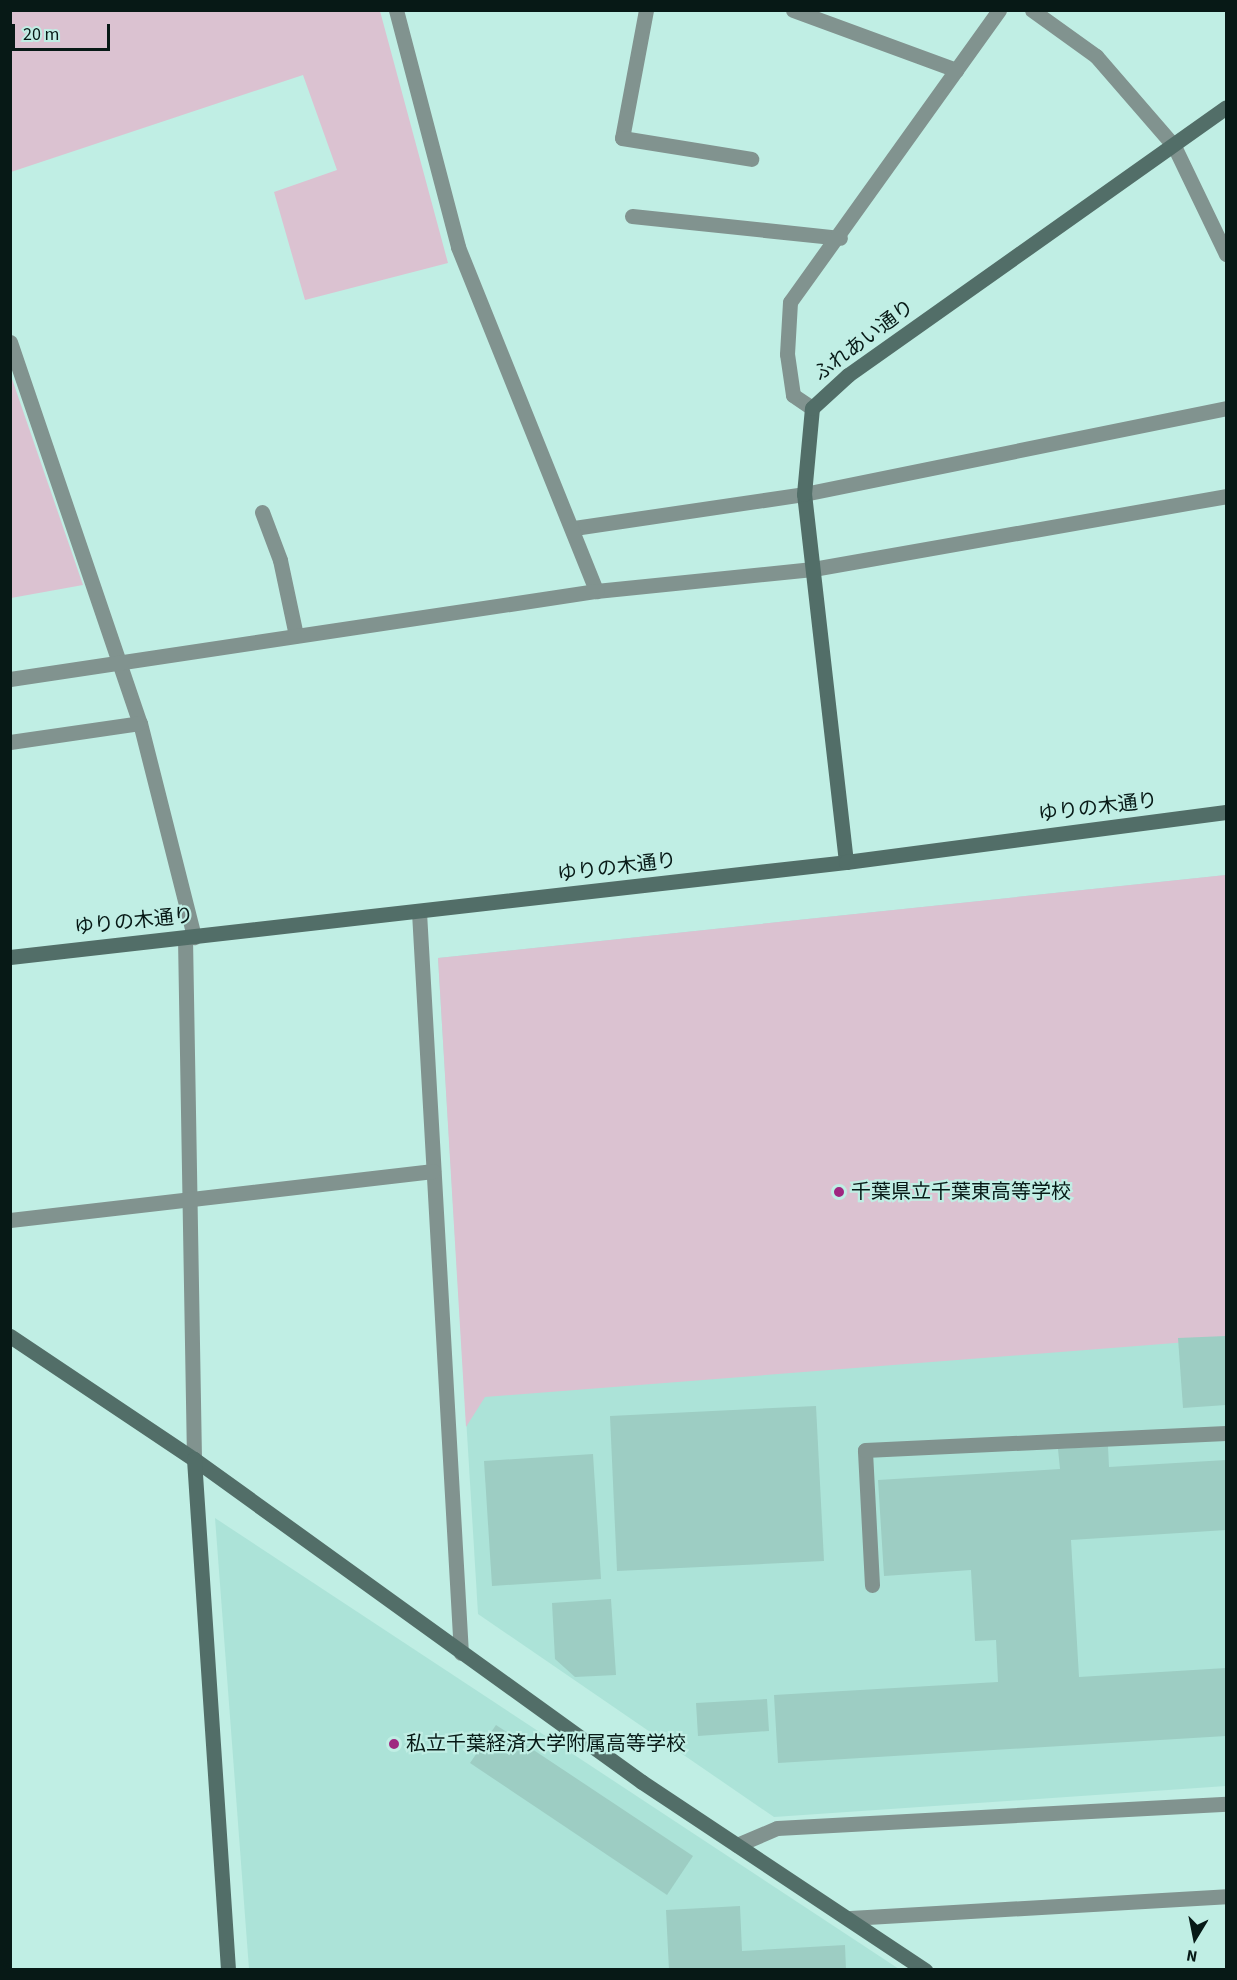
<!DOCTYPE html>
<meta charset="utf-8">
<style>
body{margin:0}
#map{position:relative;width:1237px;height:1980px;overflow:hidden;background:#c0eee4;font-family:"Source Sans 3","Noto Sans JP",sans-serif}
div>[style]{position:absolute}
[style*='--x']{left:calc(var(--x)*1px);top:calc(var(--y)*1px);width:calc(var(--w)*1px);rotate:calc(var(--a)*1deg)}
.built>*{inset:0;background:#ace3d8}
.green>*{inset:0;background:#dbc2d1}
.building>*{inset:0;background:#9dcdc3}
.lane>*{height:15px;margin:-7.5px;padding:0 7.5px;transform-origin:7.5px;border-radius:7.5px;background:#81938f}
.street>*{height:15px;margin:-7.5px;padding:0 7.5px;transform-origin:7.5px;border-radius:7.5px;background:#81938f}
.secondary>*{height:15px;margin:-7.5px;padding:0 7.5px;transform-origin:7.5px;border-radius:7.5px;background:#526e68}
.dots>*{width:16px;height:16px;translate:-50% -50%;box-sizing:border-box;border:3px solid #c0eee4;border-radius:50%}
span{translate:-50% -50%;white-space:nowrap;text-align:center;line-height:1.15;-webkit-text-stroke:4.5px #c0eee4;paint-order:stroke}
.street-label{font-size:20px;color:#071916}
.poi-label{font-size:20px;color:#071916}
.left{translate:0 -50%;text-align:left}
.frame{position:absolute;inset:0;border:12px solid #071916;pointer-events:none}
.north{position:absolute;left:1165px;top:1908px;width:60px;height:60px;-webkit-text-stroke:4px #c0eee4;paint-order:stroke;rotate:190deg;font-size:16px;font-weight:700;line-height:24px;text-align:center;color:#071916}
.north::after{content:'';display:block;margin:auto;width:21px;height:27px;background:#071916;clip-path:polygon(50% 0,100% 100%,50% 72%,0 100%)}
.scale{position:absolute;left:12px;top:24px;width:98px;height:27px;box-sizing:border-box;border:3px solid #071916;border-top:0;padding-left:8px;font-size:18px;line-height:21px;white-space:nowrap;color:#071916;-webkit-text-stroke:4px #c0eee4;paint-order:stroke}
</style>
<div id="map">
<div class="built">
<i style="clip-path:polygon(1226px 875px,1226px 1786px,774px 1817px,478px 1614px,438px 958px)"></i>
<i style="clip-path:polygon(215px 1518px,899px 1969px,249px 1969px)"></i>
</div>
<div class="green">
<i style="clip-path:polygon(10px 11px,380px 11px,448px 263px,305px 300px,274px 192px,337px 170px,303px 75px,11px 172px)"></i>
<i style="clip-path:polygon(10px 373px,83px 585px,11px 598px,10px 598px)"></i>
<i style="clip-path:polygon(1226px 875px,1226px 1339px,485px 1397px,466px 1427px,438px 958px)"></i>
</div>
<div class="building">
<i style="clip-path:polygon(1226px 1336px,1226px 1405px,1183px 1408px,1178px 1338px)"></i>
<i style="clip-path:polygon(816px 1406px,824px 1561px,617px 1571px,610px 1416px)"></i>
<i style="clip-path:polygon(1108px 1446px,1109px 1467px,1226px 1460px,1226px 1530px,1071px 1540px,1079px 1677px,1226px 1668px,1226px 1736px,778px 1763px,774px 1695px,998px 1682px,996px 1640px,975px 1641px,971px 1570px,884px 1576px,878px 1480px,1060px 1469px,1058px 1449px)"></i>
<i style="clip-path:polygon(593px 1454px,601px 1579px,492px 1586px,484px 1461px)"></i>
<i style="clip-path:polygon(611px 1599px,616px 1675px,575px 1677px,555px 1659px,552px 1603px)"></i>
<i style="clip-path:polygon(767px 1699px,769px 1731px,698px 1736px,696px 1703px)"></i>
<i style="clip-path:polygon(496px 1725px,693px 1856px,667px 1895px,470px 1763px)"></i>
<i style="clip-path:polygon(740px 1906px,742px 1951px,845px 1945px,846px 1970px,669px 1970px,666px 1910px)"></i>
</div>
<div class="lane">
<i style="--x:646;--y:10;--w:130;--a:100.6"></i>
<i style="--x:622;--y:138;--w:131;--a:9.2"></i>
<i style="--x:793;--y:10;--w:174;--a:20.2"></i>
<i style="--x:632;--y:216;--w:209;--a:6"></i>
<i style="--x:262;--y:512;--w:51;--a:69.4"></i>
<i style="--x:280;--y:560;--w:77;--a:78"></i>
<i style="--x:574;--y:528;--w:232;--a:-8.4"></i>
<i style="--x:872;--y:1585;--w:135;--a:-93"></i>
<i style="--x:865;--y:1450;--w:361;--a:-2.7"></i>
</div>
<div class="street">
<i style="--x:396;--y:10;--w:245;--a:75.3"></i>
<i style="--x:458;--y:247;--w:371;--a:68.1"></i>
<i style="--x:596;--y:591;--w:218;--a:-5.8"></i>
<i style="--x:813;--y:569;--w:419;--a:-10"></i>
<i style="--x:1032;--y:10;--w:79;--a:35.7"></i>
<i style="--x:1096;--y:56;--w:119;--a:49.1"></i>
<i style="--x:1174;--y:146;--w:120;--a:64.3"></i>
<i style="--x:10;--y:342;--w:403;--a:71.2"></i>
<i style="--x:140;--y:723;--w:221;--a:75.8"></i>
<i style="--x:812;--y:408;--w:23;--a:-146"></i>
<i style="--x:793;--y:395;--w:41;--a:-98.3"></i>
<i style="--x:787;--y:354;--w:52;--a:-86.7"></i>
<i style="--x:790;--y:302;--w:359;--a:-54.4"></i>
<i style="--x:804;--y:494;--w:431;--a:-11.5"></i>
<i style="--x:10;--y:679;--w:593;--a:-8.54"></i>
<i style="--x:10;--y:742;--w:131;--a:-8.3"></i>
<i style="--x:419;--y:912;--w:742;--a:86.76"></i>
<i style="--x:185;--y:938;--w:521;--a:89.01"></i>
<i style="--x:10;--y:1220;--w:426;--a:-6.6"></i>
<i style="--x:737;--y:1845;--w:43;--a:-23"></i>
<i style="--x:777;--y:1828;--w:450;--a:-3.1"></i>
<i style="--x:850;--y:1918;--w:377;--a:-3.3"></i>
</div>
<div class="secondary">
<i style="--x:846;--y:862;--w:370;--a:-96.5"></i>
<i style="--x:804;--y:494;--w:86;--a:-84.7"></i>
<i style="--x:812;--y:408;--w:49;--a:-42.5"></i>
<i style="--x:848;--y:375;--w:463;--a:-35.3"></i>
<i style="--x:10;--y:957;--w:841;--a:-6.48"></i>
<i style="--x:846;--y:862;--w:383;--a:-7.5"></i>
<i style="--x:10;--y:1336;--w:221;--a:33.8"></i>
<i style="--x:194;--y:1459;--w:552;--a:35.79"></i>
<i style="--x:642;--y:1782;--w:340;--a:33.6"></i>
<i style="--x:194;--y:1459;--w:512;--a:86.19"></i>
</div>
<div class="dots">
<i style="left:839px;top:1192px;background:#9f2780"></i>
<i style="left:394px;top:1744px;background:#9f2780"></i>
</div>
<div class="street-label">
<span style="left:864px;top:341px;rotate:-37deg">ふれあい通り</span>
<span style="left:1098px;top:808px;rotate:-7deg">ゆりの木通り</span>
<span style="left:617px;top:868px;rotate:-7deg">ゆりの木通り</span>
<span style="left:134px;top:922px;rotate:-6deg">ゆりの木通り</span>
</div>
<div class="poi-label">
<span class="left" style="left:851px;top:1192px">千葉県立千葉東高等学校</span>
<span class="left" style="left:406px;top:1744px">私立千葉経済大学附属高等学校</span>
</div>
<div class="frame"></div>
<div class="north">N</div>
<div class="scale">20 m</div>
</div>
